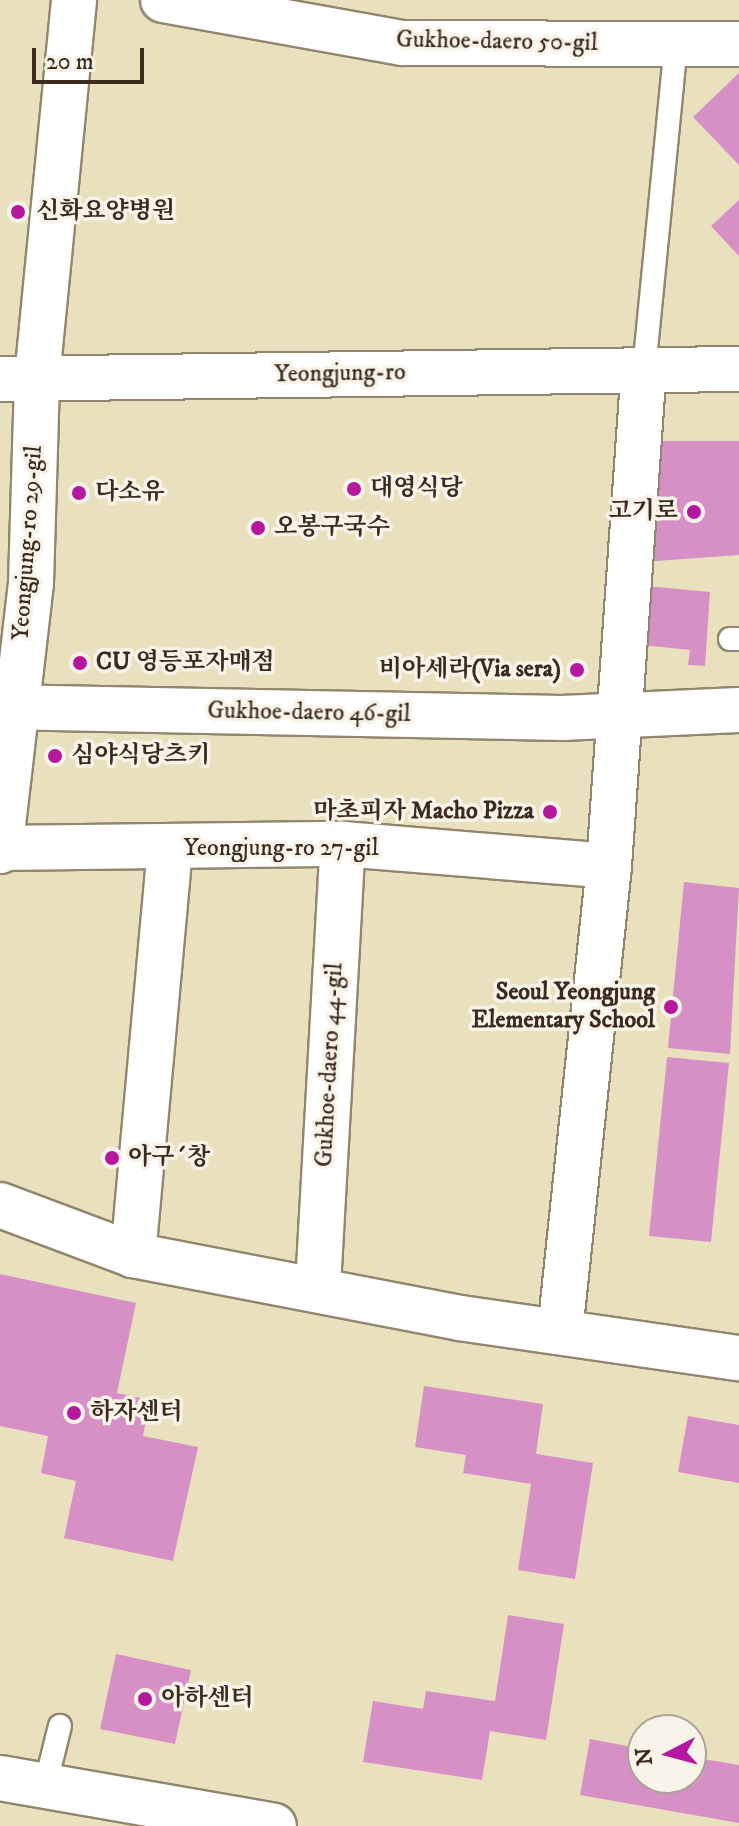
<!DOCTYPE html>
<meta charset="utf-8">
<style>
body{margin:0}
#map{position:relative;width:739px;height:1826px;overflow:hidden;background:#e9e1be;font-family:"IM FELL DW Pica","Noto Serif KR",serif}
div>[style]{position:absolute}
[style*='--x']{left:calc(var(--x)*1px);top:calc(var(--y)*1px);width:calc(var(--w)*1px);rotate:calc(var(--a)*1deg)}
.building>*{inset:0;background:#d790c5}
.roads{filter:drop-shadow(2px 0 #92866e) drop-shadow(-2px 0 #92866e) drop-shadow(0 2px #92866e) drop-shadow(0 -2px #92866e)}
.lane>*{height:22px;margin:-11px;padding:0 11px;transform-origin:11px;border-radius:11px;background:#fff}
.street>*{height:44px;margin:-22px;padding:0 22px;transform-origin:22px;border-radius:22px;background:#fff}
.secondary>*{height:44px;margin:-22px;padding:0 22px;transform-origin:22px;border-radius:22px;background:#fff}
.dots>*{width:22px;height:22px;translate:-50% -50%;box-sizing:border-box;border:4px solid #f7f3e8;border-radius:50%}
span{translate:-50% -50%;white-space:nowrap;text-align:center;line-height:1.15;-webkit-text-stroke:7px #f7f3e8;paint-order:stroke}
.street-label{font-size:24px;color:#3b2a1e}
.poi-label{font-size:24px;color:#3b2a1e;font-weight:700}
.left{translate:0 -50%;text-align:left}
.right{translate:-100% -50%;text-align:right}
.north{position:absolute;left:627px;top:1714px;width:80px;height:80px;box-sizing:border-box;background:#f7f3e8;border:2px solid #aca397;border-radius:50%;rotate:264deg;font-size:22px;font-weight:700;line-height:32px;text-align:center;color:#3b2a1e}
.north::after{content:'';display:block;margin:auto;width:28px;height:36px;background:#b5179e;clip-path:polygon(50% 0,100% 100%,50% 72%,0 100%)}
.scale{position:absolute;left:32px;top:48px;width:112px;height:36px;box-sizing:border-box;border:4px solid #3b2a1e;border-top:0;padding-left:10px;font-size:24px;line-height:28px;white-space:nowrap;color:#3b2a1e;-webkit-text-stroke:6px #f7f3e8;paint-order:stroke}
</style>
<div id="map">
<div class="building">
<i style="clip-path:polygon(739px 73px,739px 165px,693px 117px)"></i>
<i style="clip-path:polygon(739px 200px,739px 256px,711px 226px)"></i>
<i style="clip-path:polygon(650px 441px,739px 441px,739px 555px,642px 562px)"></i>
<i style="clip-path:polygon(646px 586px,710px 592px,705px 666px,688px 665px,690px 650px,643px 645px)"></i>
<i style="clip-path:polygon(684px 882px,739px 888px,730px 1054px,668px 1048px)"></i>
<i style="clip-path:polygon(667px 1057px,729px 1063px,711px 1242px,649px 1236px)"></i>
<i style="clip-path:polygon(0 1274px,136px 1303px,117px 1393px,150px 1400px,143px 1436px,198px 1447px,173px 1561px,64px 1538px,76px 1481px,41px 1473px,48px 1436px,0 1426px)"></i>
<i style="clip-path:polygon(424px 1386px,543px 1404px,536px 1454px,593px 1463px,575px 1579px,518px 1570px,531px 1484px,463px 1473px,466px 1455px,415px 1447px)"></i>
<i style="clip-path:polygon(688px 1416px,739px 1425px,739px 1483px,678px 1472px)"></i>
<i style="clip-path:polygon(508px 1615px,564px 1624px,546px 1740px,490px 1731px,482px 1780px,363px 1762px,373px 1701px,423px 1709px,426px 1691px,495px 1701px)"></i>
<i style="clip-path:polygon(116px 1654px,191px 1670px,175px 1744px,100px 1729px)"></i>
<i style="clip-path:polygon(590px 1739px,643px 1749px,643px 1778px,691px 1778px,691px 1757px,739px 1765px,739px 1823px,580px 1795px)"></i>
</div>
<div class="roads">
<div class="lane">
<i style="--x:644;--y:370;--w:327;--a:-84.4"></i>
<i style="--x:730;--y:639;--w:9;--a:0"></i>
<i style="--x:45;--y:1786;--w:62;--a:-76"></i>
</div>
<div class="street">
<i style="--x:163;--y:0;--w:243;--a:10.2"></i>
<i style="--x:402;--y:43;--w:337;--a:0.2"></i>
<i style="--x:0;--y:707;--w:562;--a:1.12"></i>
<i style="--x:562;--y:718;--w:177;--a:-2.6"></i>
<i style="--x:0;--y:848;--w:343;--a:-0.7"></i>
<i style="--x:343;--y:844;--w:267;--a:4.7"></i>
<i style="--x:0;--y:851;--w:270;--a:-83.4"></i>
<i style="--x:31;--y:583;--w:205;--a:-88.3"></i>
<i style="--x:37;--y:378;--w:380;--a:-84.4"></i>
<i style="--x:0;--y:1205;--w:142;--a:20.6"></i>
<i style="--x:133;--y:1255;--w:333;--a:10.9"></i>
<i style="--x:460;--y:1318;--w:282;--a:8.2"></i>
<i style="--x:133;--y:1255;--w:407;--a:-84.8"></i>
<i style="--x:318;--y:1286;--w:443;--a:-86.8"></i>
<i style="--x:560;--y:1332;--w:469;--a:-84"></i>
<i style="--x:609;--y:866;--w:497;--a:-86"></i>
</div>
<div class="secondary">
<i style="--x:0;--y:379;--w:739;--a:-0.78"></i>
<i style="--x:0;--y:1778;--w:278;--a:9.9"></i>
</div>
</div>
<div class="dots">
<i style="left:18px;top:212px;background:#b5179e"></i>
<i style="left:354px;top:489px;background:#b5179e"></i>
<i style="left:79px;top:493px;background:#b5179e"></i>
<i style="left:694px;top:512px;background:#b5179e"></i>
<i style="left:258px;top:528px;background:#b5179e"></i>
<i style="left:80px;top:663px;background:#b5179e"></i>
<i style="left:577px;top:670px;background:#b5179e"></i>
<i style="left:55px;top:756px;background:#b5179e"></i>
<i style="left:550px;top:812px;background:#b5179e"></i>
<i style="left:671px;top:1007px;background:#b5179e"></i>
<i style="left:112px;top:1158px;background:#b5179e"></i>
<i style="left:74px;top:1413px;background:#b5179e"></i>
<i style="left:145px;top:1699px;background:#b5179e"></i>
</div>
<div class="street-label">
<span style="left:497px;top:42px;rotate:1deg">Gukhoe-daero 50-gil</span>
<span style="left:340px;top:374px;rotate:-1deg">Yeongjung-ro</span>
<span style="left:28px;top:543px;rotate:-86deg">Yeongjung-ro 29-gil</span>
<span style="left:309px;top:713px;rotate:1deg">Gukhoe-daero 46-gil</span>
<span style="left:281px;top:849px">Yeongjung-ro 27-gil</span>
<span style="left:330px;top:1065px;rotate:-87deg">Gukhoe-daero 44-gil</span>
</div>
<div class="poi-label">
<span class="left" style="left:36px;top:212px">신화요양병원</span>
<span class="left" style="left:370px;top:489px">대영식당</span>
<span class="left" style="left:95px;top:493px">다소유</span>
<span class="right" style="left:678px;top:512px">고기로</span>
<span class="left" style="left:274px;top:528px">오봉구국수</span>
<span class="left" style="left:96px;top:663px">CU 영등포자매점</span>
<span class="right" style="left:561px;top:670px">비아세라(Via sera)</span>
<span class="left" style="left:71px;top:756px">심야식당츠키</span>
<span class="right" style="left:534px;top:812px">마초피자 Macho Pizza</span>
<span class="right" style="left:655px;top:1007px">Seoul Yeongjung<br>Elementary School</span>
<span class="left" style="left:128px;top:1158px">아구´창</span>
<span class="left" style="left:90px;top:1413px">하자센터</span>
<span class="left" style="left:161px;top:1699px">아하센터</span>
</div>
<div class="north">N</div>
<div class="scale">20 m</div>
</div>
